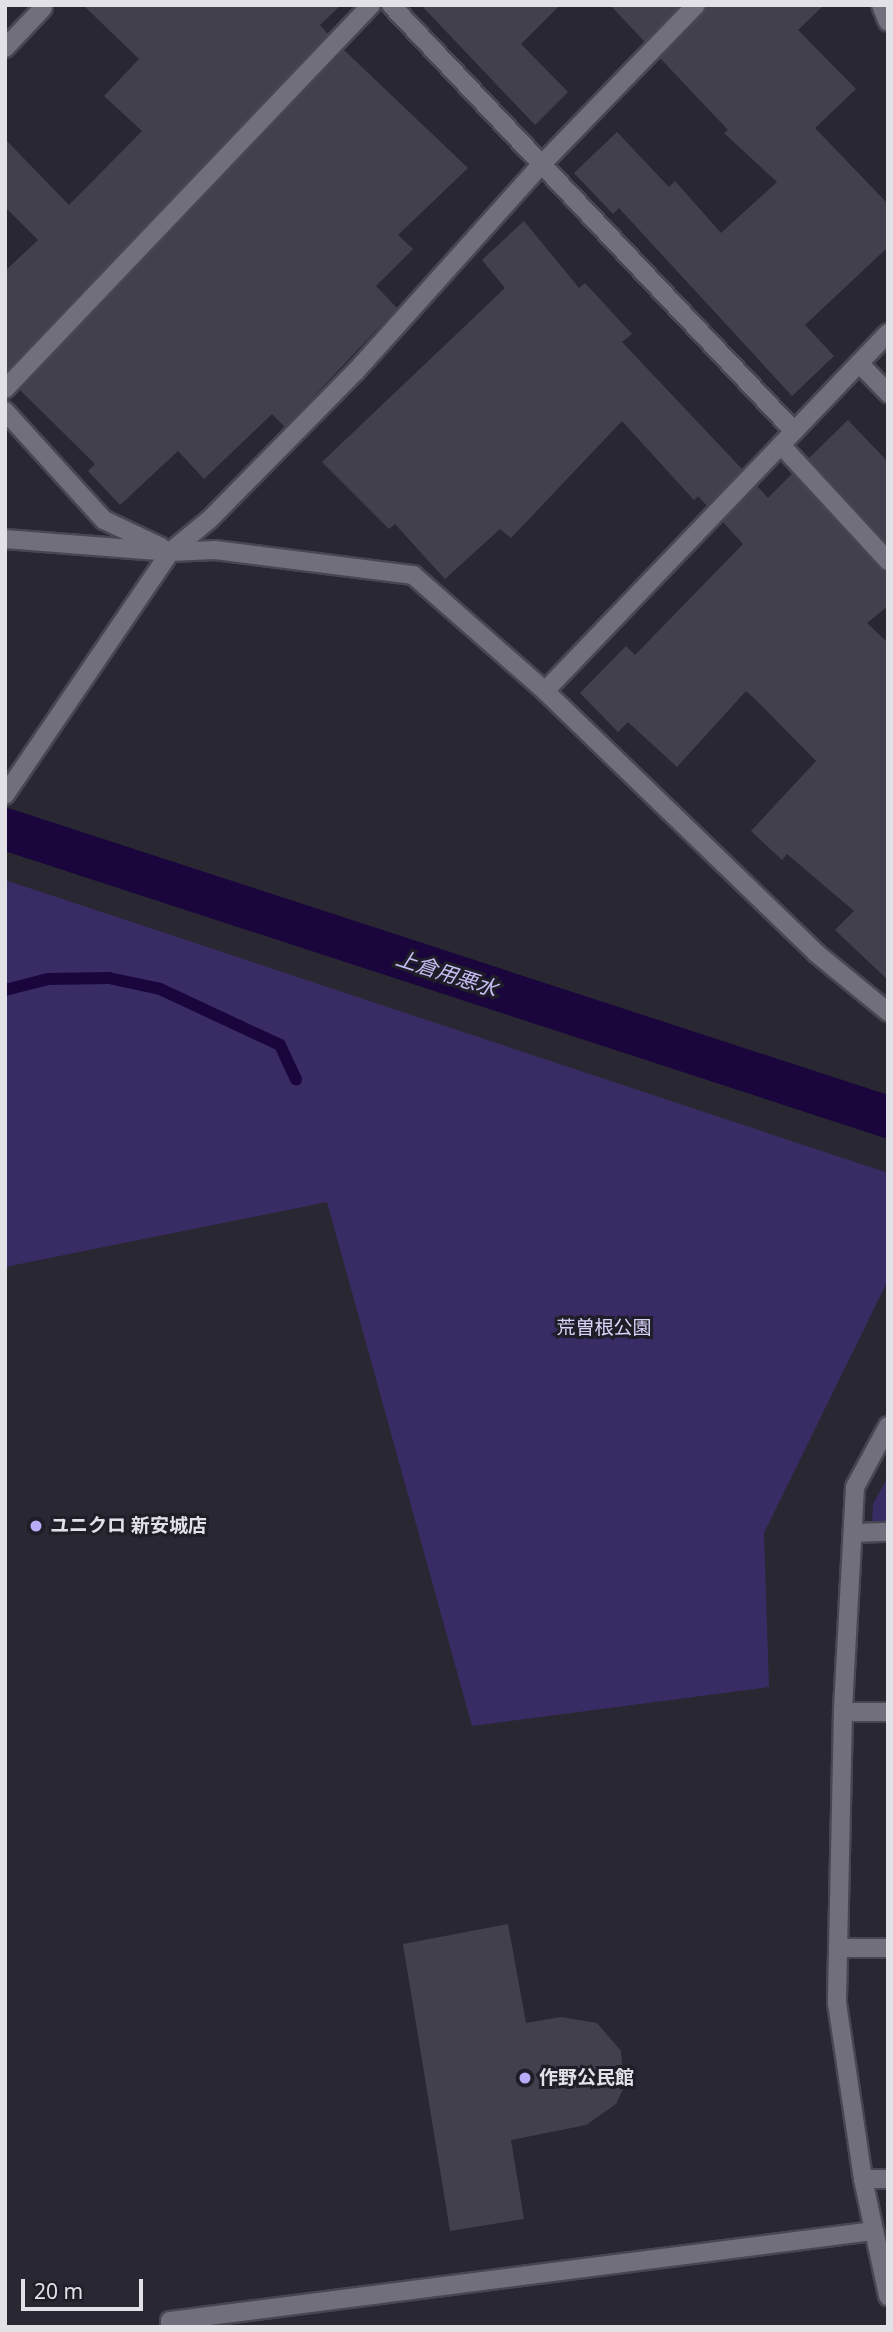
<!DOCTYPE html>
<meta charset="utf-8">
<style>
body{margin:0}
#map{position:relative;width:893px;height:2332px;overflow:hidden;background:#292832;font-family:"Noto Sans","Noto Sans JP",sans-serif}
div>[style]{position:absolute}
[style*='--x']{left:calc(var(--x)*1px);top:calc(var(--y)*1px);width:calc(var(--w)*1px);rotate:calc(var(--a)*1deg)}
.green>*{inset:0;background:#392c64}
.stream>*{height:12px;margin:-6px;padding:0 6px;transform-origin:6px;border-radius:6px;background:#1a063d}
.canal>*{height:42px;margin:-21px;padding:0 21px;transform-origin:21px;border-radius:21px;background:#1a063d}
.building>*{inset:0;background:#42404c}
.roads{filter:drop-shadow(2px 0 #484650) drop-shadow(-2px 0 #484650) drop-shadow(0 2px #484650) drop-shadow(0 -2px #484650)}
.minor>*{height:18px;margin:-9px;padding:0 9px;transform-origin:9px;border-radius:9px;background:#716f7c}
.dots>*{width:19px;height:19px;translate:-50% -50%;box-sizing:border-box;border:4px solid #1f1e28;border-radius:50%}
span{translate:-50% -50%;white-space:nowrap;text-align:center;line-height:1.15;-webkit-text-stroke:6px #1f1e28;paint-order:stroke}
.park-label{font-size:19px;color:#d9d4f9}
.poi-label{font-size:19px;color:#e2e1e8;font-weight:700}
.left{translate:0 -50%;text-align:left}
.water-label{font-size:21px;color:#c5bdf3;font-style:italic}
.frame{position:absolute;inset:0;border:7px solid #e2e1e8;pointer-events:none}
.scale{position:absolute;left:21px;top:2279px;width:122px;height:32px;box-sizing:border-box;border:4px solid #e2e1e8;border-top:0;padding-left:9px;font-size:21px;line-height:24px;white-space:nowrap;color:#e2e1e8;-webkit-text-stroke:5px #1f1e28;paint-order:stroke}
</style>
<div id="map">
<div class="green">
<i style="clip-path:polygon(5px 880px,888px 1173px,888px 1280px,764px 1533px,769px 1687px,472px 1726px,327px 1202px,5px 1267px)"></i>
<i style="clip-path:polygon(888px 1477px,888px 1523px,872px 1524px,873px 1504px)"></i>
</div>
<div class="stream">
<i style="--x:5;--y:990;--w:44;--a:-14.3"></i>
<i style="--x:48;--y:979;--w:61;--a:-0.9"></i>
<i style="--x:109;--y:978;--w:52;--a:12.2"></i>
<i style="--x:160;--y:989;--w:132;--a:25"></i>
<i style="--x:280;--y:1045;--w:38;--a:65"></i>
</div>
<div class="canal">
<i style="--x:5;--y:829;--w:929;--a:18.06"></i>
</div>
<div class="building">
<i style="clip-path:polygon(83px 5px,341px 5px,320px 25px,328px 34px,5px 372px,5px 271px,38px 240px,5px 207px,5px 139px,69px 205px,142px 131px,104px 96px,139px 59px)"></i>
<i style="clip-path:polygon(421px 5px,560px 5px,521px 44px,568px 92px,535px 125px)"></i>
<i style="clip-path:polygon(610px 5px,680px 5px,645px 42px)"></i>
<i style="clip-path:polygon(707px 5px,824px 5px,798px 30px,856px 89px,815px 128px,888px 204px,888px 247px,805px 325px,834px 356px,792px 396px,619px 208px,613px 214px,574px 173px,617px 132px,669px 187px,675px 181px,721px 233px,777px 182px,724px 133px,728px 130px,660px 58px)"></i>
<i style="clip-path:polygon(344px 50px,468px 168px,398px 235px,413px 249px,376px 286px,397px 308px,285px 427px,272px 414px,204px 479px,178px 451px,120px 505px,88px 471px,95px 464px,20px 390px)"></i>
<i style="clip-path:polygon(524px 221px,579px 288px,585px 283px,632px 334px,622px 342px,742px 469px,707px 506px,698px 496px,694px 500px,622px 421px,511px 538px,500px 529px,445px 579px,395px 524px,389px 529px,322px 462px,505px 288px,482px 260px)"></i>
<i style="clip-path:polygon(848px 420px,888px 462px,888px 544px,809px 458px)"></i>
<i style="clip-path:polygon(792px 474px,888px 572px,888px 606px,867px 623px,888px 643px,888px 980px,835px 930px,854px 911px,787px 854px,782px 860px,751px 831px,816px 761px,756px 700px,746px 691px,677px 767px,628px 722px,618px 732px,580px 693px,626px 646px,635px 655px,743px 544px,723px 522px,757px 486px,768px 498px)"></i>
<i style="clip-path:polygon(508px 1924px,526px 2023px,561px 2017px,597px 2023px,621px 2051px,624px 2087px,616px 2104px,586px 2125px,511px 2140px,524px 2219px,450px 2231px,403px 1944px)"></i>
</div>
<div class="roads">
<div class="minor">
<i style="--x:391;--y:5;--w:586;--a:46.59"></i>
<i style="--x:881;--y:5;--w:18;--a:68"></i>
<i style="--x:5;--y:48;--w:55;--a:-46.5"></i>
<i style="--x:888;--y:333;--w:155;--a:133.7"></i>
<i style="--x:781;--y:445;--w:158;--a:47.3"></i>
<i style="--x:859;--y:363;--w:42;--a:46"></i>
<i style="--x:5;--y:389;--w:530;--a:-46.37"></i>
<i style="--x:5;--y:411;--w:147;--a:47.8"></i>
<i style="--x:104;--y:520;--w:63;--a:25.3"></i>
<i style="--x:5;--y:539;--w:166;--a:4.5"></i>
<i style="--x:170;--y:552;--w:45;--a:-2.5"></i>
<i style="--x:215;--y:550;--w:200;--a:7.2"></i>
<i style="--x:413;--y:575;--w:176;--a:41.3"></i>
<i style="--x:545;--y:691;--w:377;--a:44"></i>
<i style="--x:816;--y:953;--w:93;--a:39.3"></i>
<i style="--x:545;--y:691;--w:341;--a:-46.2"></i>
<i style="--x:5;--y:795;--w:294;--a:-55.8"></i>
<i style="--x:170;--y:552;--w:52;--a:-39.5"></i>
<i style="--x:210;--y:519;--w:208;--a:-45.4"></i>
<i style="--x:356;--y:371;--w:275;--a:-48.1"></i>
<i style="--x:540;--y:166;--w:224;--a:-45.9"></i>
<i style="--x:888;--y:1426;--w:69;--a:118.4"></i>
<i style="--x:855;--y:1487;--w:225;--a:93.1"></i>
<i style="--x:843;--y:1712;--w:291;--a:91.2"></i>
<i style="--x:837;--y:2003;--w:178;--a:81.6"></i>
<i style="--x:863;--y:2179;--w:120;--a:77.9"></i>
<i style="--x:854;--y:1533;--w:34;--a:-2"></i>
<i style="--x:843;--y:1712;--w:45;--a:0"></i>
<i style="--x:838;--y:1948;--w:50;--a:0"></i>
<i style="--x:863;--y:2179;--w:25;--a:0"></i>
<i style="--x:170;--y:2327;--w:6;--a:-90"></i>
<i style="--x:170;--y:2321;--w:710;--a:-7.29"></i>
</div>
</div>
<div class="dots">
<i style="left:36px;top:1526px;background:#b8abf7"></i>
<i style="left:525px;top:2078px;background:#b8abf7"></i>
</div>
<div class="park-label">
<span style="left:604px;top:1328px">荒曽根公園</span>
</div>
<div class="poi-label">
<span class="left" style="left:50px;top:1526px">ユニクロ 新安城店</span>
<span class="left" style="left:539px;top:2078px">作野公民館</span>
</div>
<div class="water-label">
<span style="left:447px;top:973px;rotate:18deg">上倉用悪水</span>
</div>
<div class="frame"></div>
<div class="scale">20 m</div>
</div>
